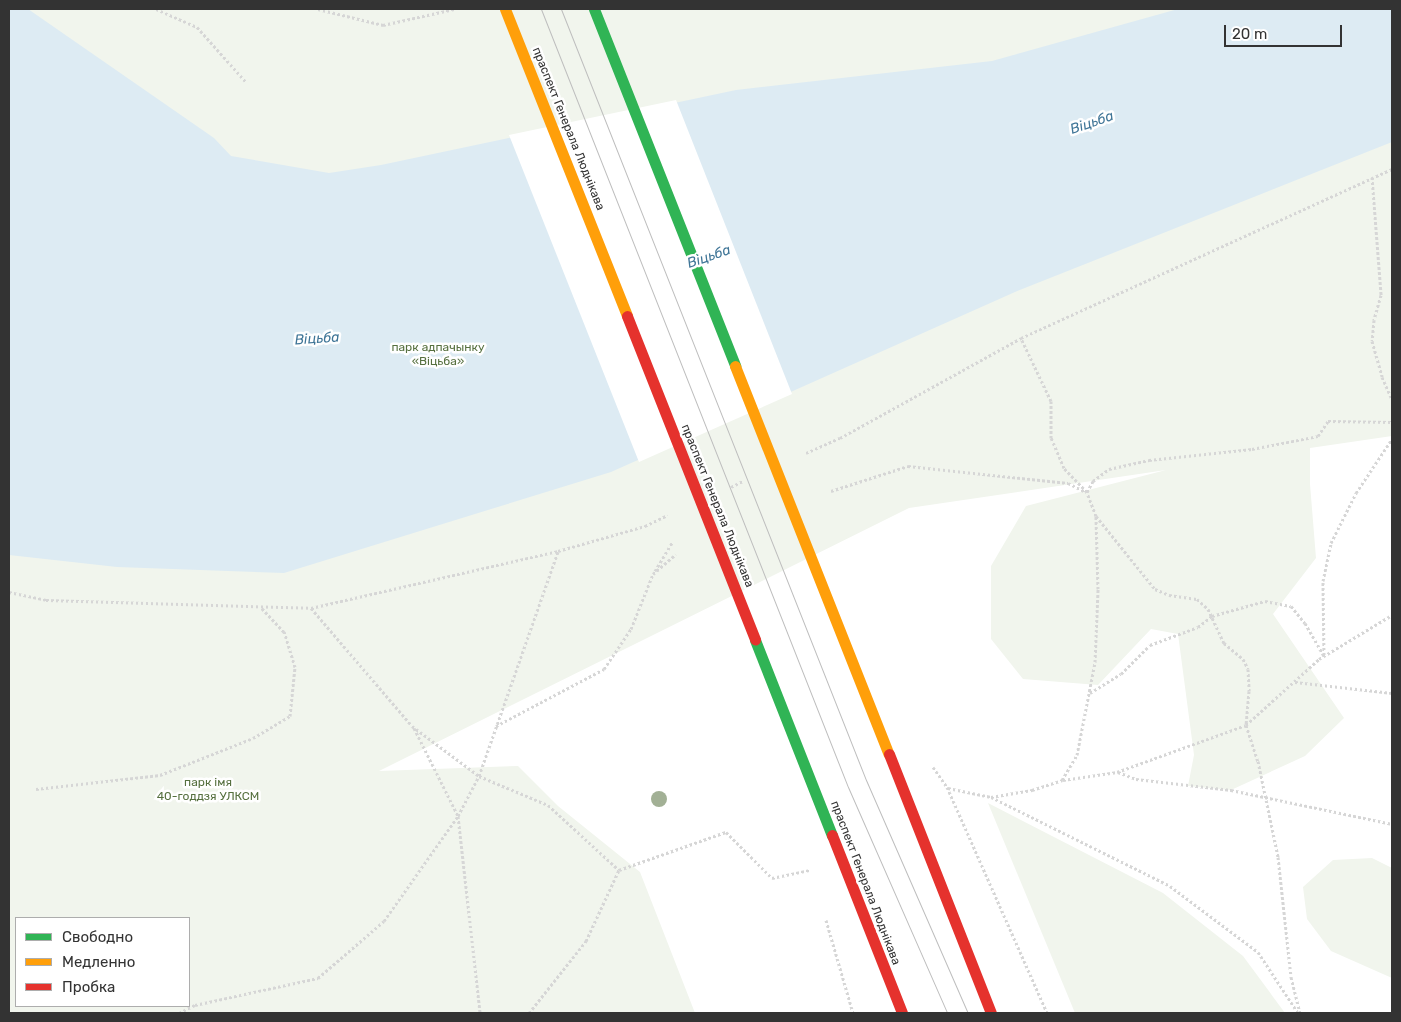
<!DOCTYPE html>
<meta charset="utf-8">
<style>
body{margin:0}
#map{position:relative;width:1401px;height:1022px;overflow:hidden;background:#fff;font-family:Rubik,sans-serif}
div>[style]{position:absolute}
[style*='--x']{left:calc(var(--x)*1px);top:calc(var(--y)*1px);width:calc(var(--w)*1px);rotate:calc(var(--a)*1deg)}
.green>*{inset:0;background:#f1f5ed}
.water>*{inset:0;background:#ddebf3}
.pier>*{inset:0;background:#fff}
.path>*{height:3px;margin-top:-1.5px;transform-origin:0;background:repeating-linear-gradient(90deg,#d6d6d6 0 2.5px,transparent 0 5px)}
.fast>*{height:11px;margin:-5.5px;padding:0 5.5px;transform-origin:5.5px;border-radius:5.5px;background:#30b455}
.slow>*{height:11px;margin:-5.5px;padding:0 5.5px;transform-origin:5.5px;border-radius:5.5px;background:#ff9f0a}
.jam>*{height:11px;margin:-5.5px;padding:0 5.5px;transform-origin:5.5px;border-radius:5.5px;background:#e5322d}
.tram>*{height:1px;margin:-0.5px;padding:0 0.5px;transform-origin:0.5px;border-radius:0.5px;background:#bebebe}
.trees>*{width:16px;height:16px;margin:-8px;border-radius:50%;background:#a2b095}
span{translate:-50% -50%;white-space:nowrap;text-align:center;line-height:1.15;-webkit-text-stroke:5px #fff;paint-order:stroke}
.street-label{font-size:12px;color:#333}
.park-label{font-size:12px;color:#56703f}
.water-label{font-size:14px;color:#3f7597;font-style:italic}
.frame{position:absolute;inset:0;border:10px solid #333;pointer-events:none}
.legend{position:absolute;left:15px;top:917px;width:175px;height:90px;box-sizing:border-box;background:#fff;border:1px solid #adadad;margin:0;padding:6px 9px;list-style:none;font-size:15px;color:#333}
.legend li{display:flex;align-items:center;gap:10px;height:25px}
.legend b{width:25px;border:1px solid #adadad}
.scale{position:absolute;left:1224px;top:25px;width:118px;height:22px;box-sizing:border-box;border:2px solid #333;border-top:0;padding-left:6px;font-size:15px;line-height:18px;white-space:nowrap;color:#333;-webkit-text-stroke:4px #fff;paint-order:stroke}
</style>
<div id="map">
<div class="green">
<i style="clip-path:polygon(evenodd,9px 9px,1392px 9px,1392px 436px,1310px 448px,1310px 484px,1316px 558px,1273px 614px,1344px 718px,1305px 756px,1231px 790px,1188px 786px,1194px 755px,1178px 634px,1151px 629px,1098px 685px,1023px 679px,991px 639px,991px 566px,1026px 506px,1166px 470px,909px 508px,379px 771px,518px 766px,558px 806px,640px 872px,695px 1013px,9px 1013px,9px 9px,16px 918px,189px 918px,189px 1006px,16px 1006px,16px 918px)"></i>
<i style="clip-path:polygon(988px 803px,1163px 893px,1243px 956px,1285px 1013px,1075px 1013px)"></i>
<i style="clip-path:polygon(1372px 858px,1392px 868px,1392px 978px,1331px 951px,1307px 919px,1303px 887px,1333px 860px)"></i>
</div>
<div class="water">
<i style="clip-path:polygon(9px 9px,28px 9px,214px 138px,231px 156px,329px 173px,381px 165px,736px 90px,992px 61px,1178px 9px,1392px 9px,1392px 142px,1015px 292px,611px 472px,284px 573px,117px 567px,9px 555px)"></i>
</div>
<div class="pier">
<i style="clip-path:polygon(676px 100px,792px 394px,639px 462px,509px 135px)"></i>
</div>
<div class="path">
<i style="--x:156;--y:9;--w:45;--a:23.7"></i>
<i style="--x:197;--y:27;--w:74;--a:48.3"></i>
<i style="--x:318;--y:9;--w:67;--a:13.8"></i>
<i style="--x:383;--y:25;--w:73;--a:-12.7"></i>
<i style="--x:1372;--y:177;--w:118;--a:85.6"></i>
<i style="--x:1381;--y:295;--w:26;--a:106"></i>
<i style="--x:1374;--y:320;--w:21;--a:95"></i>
<i style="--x:1372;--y:341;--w:37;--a:74"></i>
<i style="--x:1382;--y:377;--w:24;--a:66"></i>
<i style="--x:806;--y:453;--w:37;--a:-24"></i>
<i style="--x:840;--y:438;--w:207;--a:-28.9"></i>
<i style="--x:1021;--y:338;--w:408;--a:-24.5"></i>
<i style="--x:731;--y:487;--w:13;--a:-27"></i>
<i style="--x:831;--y:491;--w:81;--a:-18"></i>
<i style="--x:908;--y:466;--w:161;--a:6.1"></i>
<i style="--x:1068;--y:483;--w:18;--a:27"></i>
<i style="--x:1087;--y:492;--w:13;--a:-61"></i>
<i style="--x:1093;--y:481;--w:20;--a:-37"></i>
<i style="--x:1109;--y:469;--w:41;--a:-12.7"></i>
<i style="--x:1149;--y:460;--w:104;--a:-6.1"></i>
<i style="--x:1252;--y:449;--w:67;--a:-11.1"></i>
<i style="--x:1318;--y:436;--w:18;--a:-56"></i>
<i style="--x:1328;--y:421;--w:64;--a:0.9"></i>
<i style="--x:1096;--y:516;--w:94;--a:51.1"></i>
<i style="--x:1155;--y:589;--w:15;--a:23"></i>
<i style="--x:1169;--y:595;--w:28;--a:8"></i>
<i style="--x:1197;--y:599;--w:15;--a:42"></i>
<i style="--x:1208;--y:609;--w:38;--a:65"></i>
<i style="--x:1224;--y:643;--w:25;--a:40"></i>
<i style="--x:1243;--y:659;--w:11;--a:63"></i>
<i style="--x:1248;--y:669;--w:22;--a:87"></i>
<i style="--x:1249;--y:691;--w:34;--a:95"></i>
<i style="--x:1246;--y:725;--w:38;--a:72"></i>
<i style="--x:1258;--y:761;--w:98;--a:78.2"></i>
<i style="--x:1278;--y:857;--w:121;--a:83.8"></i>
<i style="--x:1291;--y:977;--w:37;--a:76"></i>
<i style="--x:655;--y:571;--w:33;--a:-59"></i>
<i style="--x:9;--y:592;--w:38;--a:12"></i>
<i style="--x:46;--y:600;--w:265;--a:1.7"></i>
<i style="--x:311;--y:608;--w:253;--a:-13"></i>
<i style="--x:558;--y:551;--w:91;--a:-16"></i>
<i style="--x:645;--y:526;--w:25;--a:-26"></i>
<i style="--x:311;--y:608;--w:155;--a:49.4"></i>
<i style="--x:412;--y:726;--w:84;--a:36.7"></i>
<i style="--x:479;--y:776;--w:75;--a:22.8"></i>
<i style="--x:548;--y:805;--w:96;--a:42.5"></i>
<i style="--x:1324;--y:655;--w:74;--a:-90.8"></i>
<i style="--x:1323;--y:581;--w:39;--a:-78"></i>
<i style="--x:1331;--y:543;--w:56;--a:-63.4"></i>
<i style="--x:1356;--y:493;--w:65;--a:-56.3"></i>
<i style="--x:1295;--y:682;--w:98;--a:6.5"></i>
<i style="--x:1090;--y:693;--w:36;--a:-32"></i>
<i style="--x:1121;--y:674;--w:41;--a:-45"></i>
<i style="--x:1150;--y:645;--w:51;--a:-20.6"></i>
<i style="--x:1198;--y:627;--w:18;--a:-38"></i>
<i style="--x:1212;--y:616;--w:55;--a:-15.8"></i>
<i style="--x:1265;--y:601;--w:26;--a:11"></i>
<i style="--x:1291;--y:606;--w:22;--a:51"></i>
<i style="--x:1305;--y:623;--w:38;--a:60"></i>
<i style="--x:496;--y:726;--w:122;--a:-27.8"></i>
<i style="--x:604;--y:669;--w:48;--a:-56"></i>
<i style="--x:631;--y:629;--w:59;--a:-68.2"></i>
<i style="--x:653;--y:574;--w:30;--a:-41"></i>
<i style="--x:414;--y:728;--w:98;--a:63.4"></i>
<i style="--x:458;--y:816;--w:198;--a:83.6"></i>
<i style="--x:933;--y:767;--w:24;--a:55"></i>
<i style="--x:947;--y:787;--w:247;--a:66.1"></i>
<i style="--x:1118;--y:772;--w:19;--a:21"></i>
<i style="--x:1136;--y:779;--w:96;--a:6.6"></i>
<i style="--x:1231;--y:790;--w:165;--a:11.9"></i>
<i style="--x:1063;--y:780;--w:55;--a:-8.4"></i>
<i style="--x:1117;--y:772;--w:137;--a:-20"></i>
<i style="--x:1246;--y:725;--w:98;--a:-42.1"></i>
<i style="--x:1319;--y:659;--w:85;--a:-31.1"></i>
<i style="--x:948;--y:788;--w:44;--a:11.8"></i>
<i style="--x:991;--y:797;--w:200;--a:26.4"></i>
<i style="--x:1170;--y:886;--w:110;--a:36.9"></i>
<i style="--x:1258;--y:952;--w:73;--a:56.7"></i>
<i style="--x:36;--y:789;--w:125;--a:-6.4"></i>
<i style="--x:160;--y:775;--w:100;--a:-21.7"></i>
<i style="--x:253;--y:738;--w:43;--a:-30.7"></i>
<i style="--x:290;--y:716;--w:49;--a:-84.2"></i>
<i style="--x:295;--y:667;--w:37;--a:-107"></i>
<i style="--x:284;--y:632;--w:34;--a:-133"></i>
<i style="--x:991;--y:797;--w:42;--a:-9.7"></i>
<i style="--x:1032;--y:790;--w:32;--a:-18"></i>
<i style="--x:1062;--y:780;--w:29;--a:-59"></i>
<i style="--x:1077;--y:755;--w:95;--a:-79"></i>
<i style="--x:1095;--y:662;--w:73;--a:-87.6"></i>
<i style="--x:1098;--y:589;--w:73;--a:-91.6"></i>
<i style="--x:1096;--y:516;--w:26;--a:-111"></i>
<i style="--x:1087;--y:492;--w:33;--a:-134"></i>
<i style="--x:1064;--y:468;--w:33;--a:-113"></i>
<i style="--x:1051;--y:438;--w:37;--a:-90"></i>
<i style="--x:1051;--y:401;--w:70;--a:-115.5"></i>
<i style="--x:826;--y:920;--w:97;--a:73.8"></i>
<i style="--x:179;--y:1013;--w:18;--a:-27"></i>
<i style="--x:195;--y:1005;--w:126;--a:-12.4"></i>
<i style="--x:318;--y:978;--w:87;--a:-40.8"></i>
<i style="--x:384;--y:921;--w:128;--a:-54.8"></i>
<i style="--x:458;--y:816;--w:45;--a:-62.3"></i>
<i style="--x:479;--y:776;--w:238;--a:-70.6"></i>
<i style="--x:529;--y:1013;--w:92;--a:-51.6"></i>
<i style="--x:586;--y:941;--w:78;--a:-65.1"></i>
<i style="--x:619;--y:870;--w:114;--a:-19.6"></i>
<i style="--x:726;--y:832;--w:65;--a:45"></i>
<i style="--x:772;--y:878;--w:38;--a:-12"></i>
</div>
<div class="fast">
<i style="--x:594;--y:9;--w:384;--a:68.4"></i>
<i style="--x:755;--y:640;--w:210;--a:68.5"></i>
</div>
<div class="slow">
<i style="--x:505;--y:9;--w:330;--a:68.3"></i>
<i style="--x:735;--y:366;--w:417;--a:68.4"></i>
</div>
<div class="jam">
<i style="--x:627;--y:316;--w:348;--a:68.4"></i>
<i style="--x:889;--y:754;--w:278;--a:68.5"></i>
<i style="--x:832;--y:835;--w:191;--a:68.5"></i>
</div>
<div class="tram">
<i style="--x:541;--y:9;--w:836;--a:68.47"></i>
<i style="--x:848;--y:787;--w:247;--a:66.3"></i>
<i style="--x:561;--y:9;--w:829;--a:68.42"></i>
<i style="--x:866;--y:780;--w:254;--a:66.4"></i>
</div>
<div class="trees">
<i style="left:659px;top:799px"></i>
</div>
<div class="street-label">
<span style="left:568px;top:129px;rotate:68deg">праспект Генерала Люднікава</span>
<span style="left:717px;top:506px;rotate:68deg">праспект Генерала Люднікава</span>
<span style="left:865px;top:883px;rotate:69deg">праспект Генерала Люднікава</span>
</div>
<div class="park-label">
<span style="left:438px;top:355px">парк адпачынку<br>«Віцьба»</span>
<span style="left:208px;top:790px">парк імя<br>40-годдзя УЛКСМ</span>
</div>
<div class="water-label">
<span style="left:1092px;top:123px;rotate:-19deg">Віцьба</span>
<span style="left:709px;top:257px;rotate:-19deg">Віцьба</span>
<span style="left:317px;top:339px;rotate:-4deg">Віцьба</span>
</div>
<div class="frame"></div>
<ul class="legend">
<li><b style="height:6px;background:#30b455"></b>Свободно</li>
<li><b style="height:6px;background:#ff9f0a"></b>Медленно</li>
<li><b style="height:6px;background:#e5322d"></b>Пробка</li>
</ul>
<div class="scale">20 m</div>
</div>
